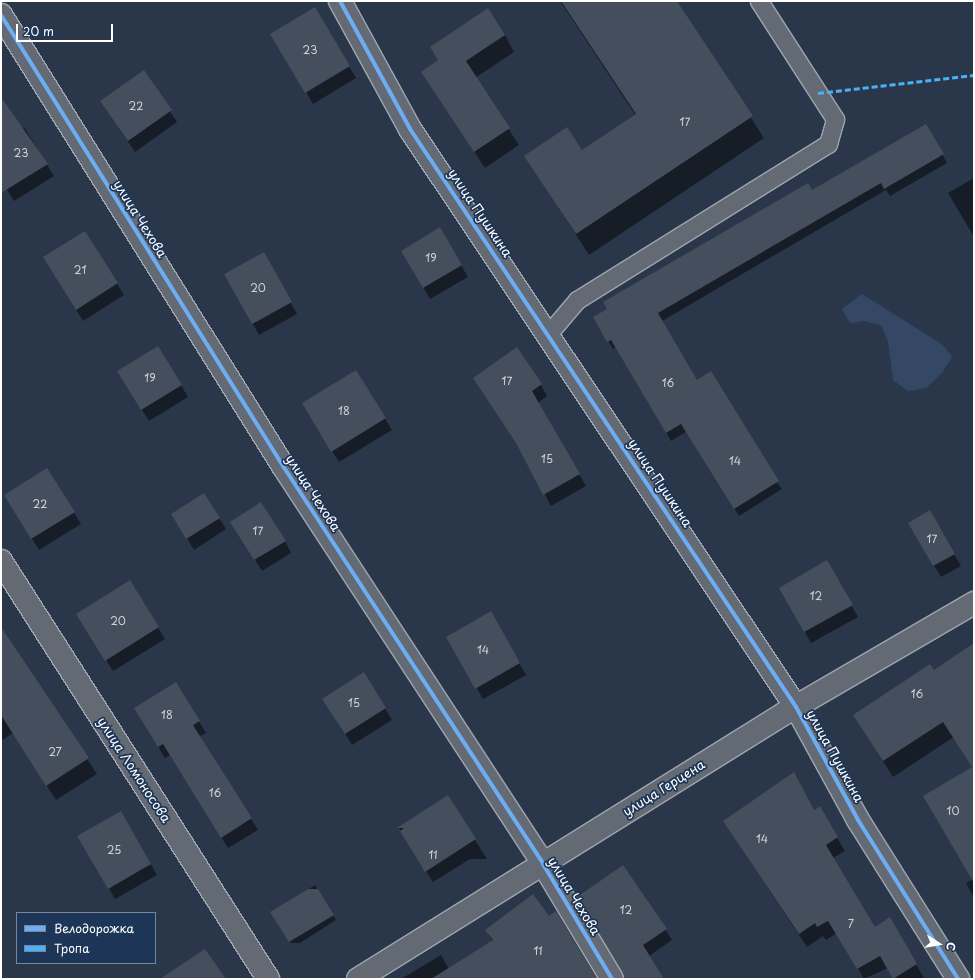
<!DOCTYPE html>
<meta charset="utf-8">
<style>
body{margin:0}
#map{position:relative;width:975px;height:980px;overflow:hidden;background:#2a374a;font-family:"Playpen Sans",sans-serif}
div>[style]{position:absolute}
[style*='--x']{left:calc(var(--x)*1px);top:calc(var(--y)*1px);width:calc(var(--w)*1px);rotate:calc(var(--a)*1deg)}
.green>*{inset:0;background:#344865}
.shadow>*{inset:0;background:#0007}
.building>*{inset:0;background:#444e5c}
.roads{filter:drop-shadow(1px 0 #9fa5ae) drop-shadow(-1px 0 #9fa5ae) drop-shadow(0 1px #9fa5ae) drop-shadow(0 -1px #9fa5ae)}
.service>*{height:17px;margin:-8.5px;padding:0 8.5px;transform-origin:8.5px;border-radius:8.5px;background:#636a74}
.minor>*{height:22px;margin:-11px;padding:0 11px;transform-origin:11px;border-radius:11px;background:#636a74}
.tertiary>*{height:22px;margin:-11px;padding:0 11px;transform-origin:11px;border-radius:11px;background:#636a74}
.quiet>*{height:3px;margin-top:-1.5px;transform-origin:0;background:repeating-linear-gradient(90deg,#4cb0f7 0 6px,transparent 0 9px)}
.cycleway>*{height:4px;margin:-2px;padding:0 2px;transform-origin:2px;border-radius:2px;background:#6dadf4}
span{translate:-50% -50%;white-space:nowrap;text-align:center;line-height:1.15;-webkit-text-stroke:3.5px #1d3557;paint-order:stroke}
.number-label{font-size:11px;color:#d0d3d6}
.number-label span{-webkit-text-stroke-width:0}
.street-label{font-size:13px;color:#fff}
.frame{position:absolute;inset:0;border:2px solid #fff;pointer-events:none}
.legend{position:absolute;left:16px;top:912px;width:140px;height:52px;box-sizing:border-box;background:#1d3557;border:1px solid #77869a;margin:0;padding:5px 7px;list-style:none;font-size:12px;color:#fff}
.legend li{display:flex;align-items:center;gap:8px;height:20px}
.legend b{width:20px;border:1px solid #77869a}
.north{position:absolute;left:919px;top:924px;width:40px;height:40px;-webkit-text-stroke:3px #1d3557;paint-order:stroke;rotate:102deg;font-size:11px;font-weight:700;line-height:16px;text-align:center;color:#fff}
.north::after{content:'';display:block;margin:auto;width:14px;height:18px;background:#fff;clip-path:polygon(50% 0,100% 100%,50% 72%,0 100%)}
.scale{position:absolute;left:16px;top:24px;width:97px;height:18px;box-sizing:border-box;border:2px solid #fff;border-top:0;padding-left:5px;font-size:12px;line-height:14px;white-space:nowrap;color:#fff;-webkit-text-stroke:3px #1d3557;paint-order:stroke}
</style>
<div id="map">
<div class="green">
<i style="clip-path:polygon(862px 294px,943px 345px,952px 357px,942px 373px,926px 388px,908px 391px,893px 380px,888px 341px,881px 325px,864px 321px,850px 323px,842px 309px)"></i>
</div>
<div class="shadow">
<i style="clip-path:polygon(560px 1px,675px 1px,764px 138px,589px 255px,525px 156px,582px 152px,636px 116px)"></i>
<i style="clip-path:polygon(315px 9px,356px 78px,313px 104px,272px 34px)"></i>
<i style="clip-path:polygon(505px 35px,514px 52px,475px 78px,519px 145px,485px 168px,422px 72px)"></i>
<i style="clip-path:polygon(144px 72px,177px 122px,135px 152px,101px 101px)"></i>
<i style="clip-path:polygon(1px 99px,20px 130px,24px 127px,54px 176px,14px 201px,1px 180px)"></i>
<i style="clip-path:polygon(926px 125px,947px 163px,890px 196px,886px 190px,662px 321px,697px 381px,782px 489px,739px 516px,687px 431px,671px 441px,616px 347px,613px 349px,595px 318px)"></i>
<i style="clip-path:polygon(974px 178px,974px 237px,948px 193px)"></i>
<i style="clip-path:polygon(440px 229px,468px 277px,430px 299px,402px 251px)"></i>
<i style="clip-path:polygon(85px 232px,124px 295px,83px 321px,51px 269px)"></i>
<i style="clip-path:polygon(270px 265px,297px 314px,259px 335px,226px 275px)"></i>
<i style="clip-path:polygon(356px 372px,392px 430px,339px 462px,310px 415px)"></i>
<i style="clip-path:polygon(125px 383px,181px 385px,188px 397px,149px 421px)"></i>
<i style="clip-path:polygon(541px 385px,547px 396px,538px 403px,586px 486px,551px 506px,521px 450px,481px 389px)"></i>
<i style="clip-path:polygon(47px 469px,81px 524px,39px 550px,12px 507px)"></i>
<i style="clip-path:polygon(930px 512px,961px 566px,941px 577px,909px 524px)"></i>
<i style="clip-path:polygon(219px 518px,226px 529px,194px 550px,179px 525px)"></i>
<i style="clip-path:polygon(238px 533px,285px 541px,291px 553px,262px 571px)"></i>
<i style="clip-path:polygon(827px 562px,858px 617px,811px 643px,781px 588px)"></i>
<i style="clip-path:polygon(130px 582px,165px 639px,113px 671px,84px 626px)"></i>
<i style="clip-path:polygon(490px 612px,526px 675px,483px 699px,447px 637px)"></i>
<i style="clip-path:polygon(1px 629px,97px 774px,56px 800px,13px 733px,1px 741px)"></i>
<i style="clip-path:polygon(974px 644px,974px 697px,969px 727px,893px 777px,864px 731px)"></i>
<i style="clip-path:polygon(364px 674px,392px 720px,352px 745px,330px 710px)"></i>
<i style="clip-path:polygon(142px 720px,199px 721px,206px 733px,200px 736px,258px 830px,228px 848px,170px 755px,165px 758px)"></i>
<i style="clip-path:polygon(974px 767px,974px 898px,966px 883px,973px 879px)"></i>
<i style="clip-path:polygon(448px 797px,487px 859px,470px 859px,433px 882px,399px 828px)"></i>
<i style="clip-path:polygon(819px 808px,845px 851px,833px 858px,874px 928px,890px 919px,924px 978px,895px 979px,888px 968px,864px 979px,837px 933px,826px 940px,823px 936px,807px 947px,732px 834px)"></i>
<i style="clip-path:polygon(120px 812px,157px 875px,115px 899px,79px 836px)"></i>
<i style="clip-path:polygon(315px 885px,336px 920px,300px 943px,291px 943px,272px 912px)"></i>
<i style="clip-path:polygon(578px 897px,666px 930px,672px 940px,649px 956px,663px 979px,632px 979px)"></i>
<i style="clip-path:polygon(486px 930px,596px 979px,401px 979px,441px 955px,449px 969px,493px 942px)"></i>
</div>
<div class="building">
<i style="clip-path:polygon(561px 1px,677px 1px,753px 116px,576px 234px,524px 156px,567px 127px,582px 150px,636px 114px)"></i>
<i style="clip-path:polygon(315px 7px,350px 66px,305px 93px,270px 34px)"></i>
<i style="clip-path:polygon(488px 8px,505px 35px,466px 61px,510px 128px,474px 152px,421px 72px,438px 60px,430px 47px)"></i>
<i style="clip-path:polygon(144px 70px,172px 110px,128px 141px,100px 101px)"></i>
<i style="clip-path:polygon(1px 97px,48px 164px,1px 193px)"></i>
<i style="clip-path:polygon(926px 124px,944px 154px,884px 189px,881px 183px,658px 313px,697px 380px,711px 371px,779px 481px,734px 509px,681px 424px,666px 433px,611px 340px,607px 342px,593px 317px,607px 309px,603px 302px,808px 183px,812px 190px)"></i>
<i style="clip-path:polygon(440px 227px,462px 265px,423px 288px,401px 251px)"></i>
<i style="clip-path:polygon(85px 231px,118px 283px,76px 310px,43px 257px)"></i>
<i style="clip-path:polygon(264px 252px,292px 302px,252px 324px,224px 274px)"></i>
<i style="clip-path:polygon(158px 346px,182px 385px,141px 410px,117px 371px)"></i>
<i style="clip-path:polygon(517px 347px,542px 384px,532px 391px,580px 474px,543px 495px,516px 443px,473px 378px)"></i>
<i style="clip-path:polygon(356px 370px,386px 418px,331px 452px,302px 403px)"></i>
<i style="clip-path:polygon(47px 468px,75px 512px,31px 539px,4px 495px)"></i>
<i style="clip-path:polygon(204px 493px,220px 518px,186px 539px,171px 514px)"></i>
<i style="clip-path:polygon(261px 502px,286px 541px,254px 560px,230px 522px)"></i>
<i style="clip-path:polygon(930px 510px,955px 554px,933px 566px,908px 523px)"></i>
<i style="clip-path:polygon(827px 560px,853px 605px,804px 632px,779px 588px)"></i>
<i style="clip-path:polygon(130px 580px,159px 627px,105px 661px,76px 614px)"></i>
<i style="clip-path:polygon(491px 611px,520px 663px,475px 689px,446px 637px)"></i>
<i style="clip-path:polygon(1px 627px,89px 758px,46px 786px,1px 715px)"></i>
<i style="clip-path:polygon(974px 643px,974px 883px,923px 796px,972px 767px,943px 722px,883px 761px,853px 715px,930px 664px,934px 670px)"></i>
<i style="clip-path:polygon(364px 672px,386px 708px,345px 734px,322px 699px)"></i>
<i style="clip-path:polygon(176px 682px,200px 721px,193px 725px,252px 818px,221px 838px,163px 744px,158px 747px,134px 708px)"></i>
<i style="clip-path:polygon(794px 772px,814px 810px,820px 806px,838px 837px,826px 845px,875px 927px,890px 917px,917px 964px,893px 979px,880px 956px,857px 969px,828px 921px,817px 927px,815px 923px,799px 934px,723px 821px)"></i>
<i style="clip-path:polygon(448px 795px,476px 839px,425px 872px,400px 831px,404px 828px,397px 828px)"></i>
<i style="clip-path:polygon(121px 811px,151px 864px,108px 889px,77px 836px)"></i>
<i style="clip-path:polygon(623px 865px,667px 929px,643px 945px,664px 979px,624px 979px,577px 897px)"></i>
<i style="clip-path:polygon(308px 889px,318px 889px,334px 915px,289px 942px,270px 912px)"></i>
<i style="clip-path:polygon(533px 894px,549px 916px,556px 911px,597px 979px,431px 979px,493px 940px,485px 930px)"></i>
<i style="clip-path:polygon(205px 949px,226px 979px,160px 979px)"></i>
</div>
<div class="roads">
<div class="service">
<i style="--x:549;--y:333;--w:43;--a:-49.7"></i>
<i style="--x:577;--y:300;--w:296;--a:-31.9"></i>
<i style="--x:828;--y:144;--w:26;--a:-74"></i>
<i style="--x:835;--y:119;--w:140;--a:-122.8"></i>
</div>
<div class="minor">
<i style="--x:340;--y:1;--w:146;--a:61.3"></i>
<i style="--x:410;--y:129;--w:695;--a:56.26"></i>
<i style="--x:796;--y:707;--w:129;--a:61.2"></i>
<i style="--x:858;--y:820;--w:188;--a:57.8"></i>
<i style="--x:1;--y:15;--w:532;--a:57.98"></i>
<i style="--x:283;--y:466;--w:475;--a:56.8"></i>
<i style="--x:543;--y:864;--w:134;--a:59"></i>
<i style="--x:358;--y:979;--w:503;--a:-31.92"></i>
<i style="--x:785;--y:713;--w:219;--a:-30.2"></i>
</div>
<div class="tertiary">
<i style="--x:1;--y:561;--w:496;--a:57.4"></i>
</div>
</div>
<div class="quiet">
<i style="--x:818;--y:93;--w:157;--a:-6.6"></i>
</div>
<div class="cycleway">
<i style="--x:340;--y:1;--w:146;--a:61.3"></i>
<i style="--x:410;--y:129;--w:695;--a:56.26"></i>
<i style="--x:796;--y:707;--w:129;--a:61.2"></i>
<i style="--x:858;--y:820;--w:188;--a:57.8"></i>
<i style="--x:1;--y:15;--w:532;--a:57.98"></i>
<i style="--x:283;--y:466;--w:475;--a:56.8"></i>
<i style="--x:543;--y:864;--w:134;--a:59"></i>
</div>
<div class="number-label">
<span style="left:310px;top:50px">23</span>
<span style="left:136px;top:106px">22</span>
<span style="left:685px;top:122px">17</span>
<span style="left:21px;top:153px">23</span>
<span style="left:431px;top:258px">19</span>
<span style="left:80px;top:270px">21</span>
<span style="left:258px;top:288px">20</span>
<span style="left:150px;top:378px">19</span>
<span style="left:507px;top:381px">17</span>
<span style="left:668px;top:383px">16</span>
<span style="left:344px;top:411px">18</span>
<span style="left:547px;top:459px">15</span>
<span style="left:735px;top:461px">14</span>
<span style="left:40px;top:504px">22</span>
<span style="left:258px;top:531px">17</span>
<span style="left:932px;top:539px">17</span>
<span style="left:816px;top:596px">12</span>
<span style="left:118px;top:621px">20</span>
<span style="left:483px;top:650px">14</span>
<span style="left:917px;top:694px">16</span>
<span style="left:354px;top:703px">15</span>
<span style="left:167px;top:715px">18</span>
<span style="left:55px;top:752px">27</span>
<span style="left:215px;top:793px">16</span>
<span style="left:953px;top:811px">10</span>
<span style="left:762px;top:839px">14</span>
<span style="left:114px;top:850px">25</span>
<span style="left:433px;top:855px">11</span>
<span style="left:626px;top:910px">12</span>
<span style="left:851px;top:924px">7</span>
<span style="left:538px;top:951px">11</span>
</div>
<div class="street-label">
<span style="left:480px;top:213px;rotate:56deg">улица Пушкина</span>
<span style="left:140px;top:219px;rotate:58deg">улица Чехова</span>
<span style="left:660px;top:483px;rotate:56deg">улица Пушкина</span>
<span style="left:313px;top:493px;rotate:57deg">улица Чехова</span>
<span style="left:835px;top:756px;rotate:61deg">улица Пушкина</span>
<span style="left:134px;top:770px;rotate:57deg">улица Ломоносова</span>
<span style="left:664px;top:788px;rotate:-32deg">улица Герцена</span>
<span style="left:574px;top:896px;rotate:59deg">улица Чехова</span>
</div>
<div class="frame"></div>
<ul class="legend">
<li><b style="height:5px;background:#6dadf4"></b>Велодорожка</li>
<li><b style="height:5px;background:#4cb0f7"></b>Тропа</li>
</ul>
<div class="north">С</div>
<div class="scale">20 m</div>
</div>
